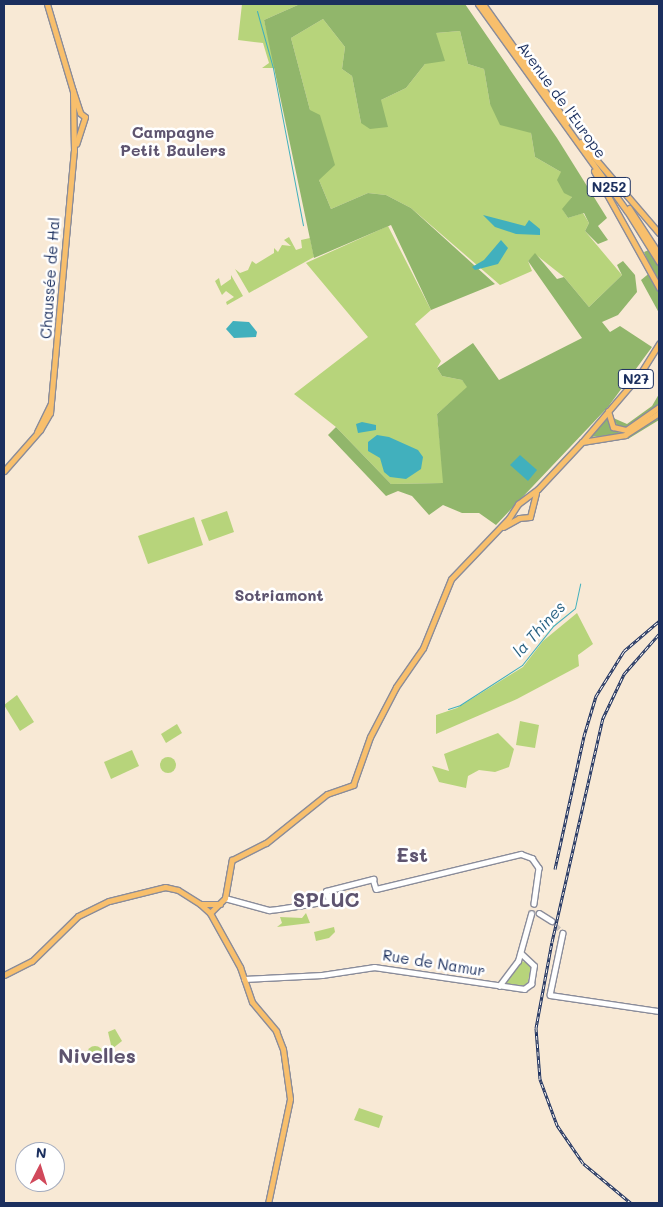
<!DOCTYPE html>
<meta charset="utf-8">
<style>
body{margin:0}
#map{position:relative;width:663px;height:1207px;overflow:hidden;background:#f8e9d5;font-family:Mali,sans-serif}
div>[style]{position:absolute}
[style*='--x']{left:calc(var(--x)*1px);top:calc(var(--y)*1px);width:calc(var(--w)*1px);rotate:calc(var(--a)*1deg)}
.green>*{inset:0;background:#b7d47b}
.round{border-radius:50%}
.forest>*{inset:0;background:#91b66b}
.water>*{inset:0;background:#41b0bd}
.stream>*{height:1px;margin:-0.5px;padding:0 0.5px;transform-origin:0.5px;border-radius:0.5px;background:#41b0bd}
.minor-tunnel>*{height:4.5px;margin-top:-2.25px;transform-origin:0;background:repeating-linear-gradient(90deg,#ccc4bd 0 4.5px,transparent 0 6.5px)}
.roads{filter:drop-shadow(1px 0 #8a8c9a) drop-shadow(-1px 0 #8a8c9a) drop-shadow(0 1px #8a8c9a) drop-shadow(0 -1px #8a8c9a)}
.minor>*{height:4.5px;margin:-2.25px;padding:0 2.25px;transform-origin:2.25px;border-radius:2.25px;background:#fff}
.major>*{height:5px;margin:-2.5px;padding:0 2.5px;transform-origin:2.5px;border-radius:2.5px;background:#f8bf6c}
.rail>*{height:3px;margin-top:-1.5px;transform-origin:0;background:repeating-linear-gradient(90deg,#fff 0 4px,#1b2f5e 0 8px);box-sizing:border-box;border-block:1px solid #1b2f5e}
span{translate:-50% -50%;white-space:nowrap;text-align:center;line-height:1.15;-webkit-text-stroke:5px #fff;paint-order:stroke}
.shield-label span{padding:1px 4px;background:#fff;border:1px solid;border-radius:4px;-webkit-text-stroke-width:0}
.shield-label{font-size:14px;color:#1b2f5e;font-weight:700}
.street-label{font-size:15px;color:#1b2f5e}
.neighbourhood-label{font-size:16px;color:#5e546f;font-weight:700}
.water-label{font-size:16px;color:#2a6384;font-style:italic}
.district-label{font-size:20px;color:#5e546f;font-weight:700}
.frame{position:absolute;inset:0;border:5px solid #1b2f5e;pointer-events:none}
.north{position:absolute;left:15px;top:1142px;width:50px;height:50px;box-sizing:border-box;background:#fff;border:1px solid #a4acbf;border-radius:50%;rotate:5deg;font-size:14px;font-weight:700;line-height:20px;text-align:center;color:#1b2f5e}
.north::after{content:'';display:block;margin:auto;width:18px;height:22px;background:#d1495b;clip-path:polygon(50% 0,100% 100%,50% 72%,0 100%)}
</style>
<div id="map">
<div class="green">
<i style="clip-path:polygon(242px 4px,300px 4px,264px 20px,276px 68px,262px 68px,269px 63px,263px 43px,238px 40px)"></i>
<i style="clip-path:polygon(323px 19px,345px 47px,342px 69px,352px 76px,361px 123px,381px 100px,406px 88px,425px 64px,436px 33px,460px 31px,468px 64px,484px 69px,490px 104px,531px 133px,535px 157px,561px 172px,572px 197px,563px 210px,568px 218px,583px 213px,589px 223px,585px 231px,622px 275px,589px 307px,564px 277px,535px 254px,528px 261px,532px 271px,500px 285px,411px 208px,386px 195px,368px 193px,331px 209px,319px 180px,310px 110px,291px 38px)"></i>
<i style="clip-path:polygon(388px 226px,431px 310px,415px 324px,441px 361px,437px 368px,442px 376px,462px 380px,468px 387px,437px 414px,444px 483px,391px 484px,336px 427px,294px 394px,368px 337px,306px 263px)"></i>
<i style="clip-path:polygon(289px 237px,296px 250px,302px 248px,301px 240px,310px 238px,314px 257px,249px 293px,235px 269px,240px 273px,248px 270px,252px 261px,256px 264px,274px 253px,274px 248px,278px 252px,282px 245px,291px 246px,284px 240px)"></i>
<i style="clip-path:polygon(231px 275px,243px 296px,227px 305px,226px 302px,234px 297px,226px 291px,222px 295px,215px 281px,219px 278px,221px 286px,231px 279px)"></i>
<i style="clip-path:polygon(227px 511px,234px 532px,209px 541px,201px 520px)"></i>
<i style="clip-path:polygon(194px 517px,203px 545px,148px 564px,138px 536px)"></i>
<i style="clip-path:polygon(577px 613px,593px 644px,578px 655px,579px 666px,517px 699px,436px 734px,436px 715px,457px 708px,523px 667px,543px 641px)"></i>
<i style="clip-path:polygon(17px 695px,34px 722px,20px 731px,4px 705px)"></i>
<i style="clip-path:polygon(520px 721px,539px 725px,535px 748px,516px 745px)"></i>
<i style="clip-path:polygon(177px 724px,182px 733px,166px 743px,161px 734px)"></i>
<i style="clip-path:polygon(498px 733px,514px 749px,509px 767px,495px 772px,479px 770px,468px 776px,466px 788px,439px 782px,432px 766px,449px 771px,444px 754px)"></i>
<i style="clip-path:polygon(132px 750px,139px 766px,111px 779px,104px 762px)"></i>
<i class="round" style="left:160px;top:757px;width:16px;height:16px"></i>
<i style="clip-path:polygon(306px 913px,310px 923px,277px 927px,282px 923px,280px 917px,302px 918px)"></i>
<i style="clip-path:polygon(334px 927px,335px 932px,329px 938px,316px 941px,314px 932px)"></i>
<i style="clip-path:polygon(521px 961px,528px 963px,531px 968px,527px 986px,506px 984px,505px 980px)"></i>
<i style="clip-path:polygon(115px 1029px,122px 1041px,112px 1049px,108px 1032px)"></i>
<i class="round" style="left:87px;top:1046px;width:16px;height:16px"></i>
<i style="clip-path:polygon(359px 1108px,383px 1116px,379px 1128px,354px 1120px)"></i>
</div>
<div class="forest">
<i style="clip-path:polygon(300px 4px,465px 4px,557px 138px,607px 218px,598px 226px,608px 240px,598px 244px,585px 231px,589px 223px,584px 213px,568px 218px,562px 209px,572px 197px,564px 193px,557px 180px,561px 172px,535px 157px,531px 133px,500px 125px,490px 104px,484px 69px,468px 64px,460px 31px,436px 33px,445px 61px,425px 64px,406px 88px,381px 100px,388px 127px,370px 129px,361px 123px,352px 76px,342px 69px,345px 47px,323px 19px,291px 38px,310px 110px,320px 115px,335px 165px,319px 180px,331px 209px,368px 193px,386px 195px,411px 208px,495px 284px,431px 310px,391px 225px,314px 258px,264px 20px)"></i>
<i style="clip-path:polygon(659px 246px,659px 313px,641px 280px,652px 271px,644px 252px)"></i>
<i style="clip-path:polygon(535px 253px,557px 279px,564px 277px,589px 307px,622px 275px,617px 265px,623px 261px,635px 275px,637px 292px,618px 315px,602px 322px,610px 332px,620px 326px,652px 347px,608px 407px,496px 525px,479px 513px,462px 513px,443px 505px,429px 515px,412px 496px,398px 491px,386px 496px,328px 435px,336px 427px,391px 484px,443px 483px,437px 414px,467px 387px,462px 380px,442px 376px,437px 368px,473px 343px,499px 380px,582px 338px,528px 261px)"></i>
<i style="clip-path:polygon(659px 394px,659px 420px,628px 439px,611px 417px,627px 424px,652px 406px)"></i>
<i style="clip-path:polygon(607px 417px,610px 426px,621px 434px,591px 437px)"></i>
</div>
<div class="water">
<i style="clip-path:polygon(483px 215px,525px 226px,529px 220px,540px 229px,540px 235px,516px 234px,495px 227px)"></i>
<i style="clip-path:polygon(501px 240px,508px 248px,498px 264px,475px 270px,472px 267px,484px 260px)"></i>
<i style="clip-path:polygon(233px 321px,249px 322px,257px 332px,256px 337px,234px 338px,226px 329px)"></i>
<i style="clip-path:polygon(362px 422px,376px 425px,376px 430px,358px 433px,356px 424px)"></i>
<i style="clip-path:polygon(377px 435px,389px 437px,418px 450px,423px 457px,421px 469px,406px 479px,390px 477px,384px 472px,380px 458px,368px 451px,368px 442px)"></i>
<i style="clip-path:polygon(520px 455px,537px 470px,528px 481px,510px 465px)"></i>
</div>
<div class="stream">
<i style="--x:257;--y:11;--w:59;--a:74.3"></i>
<i style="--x:273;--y:68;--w:160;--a:79.2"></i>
<i style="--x:448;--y:709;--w:13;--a:-18"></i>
<i style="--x:460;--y:705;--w:74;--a:-32.8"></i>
<i style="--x:522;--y:665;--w:50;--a:-51.5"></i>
<i style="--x:553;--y:626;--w:28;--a:-39"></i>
<i style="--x:575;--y:608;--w:25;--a:-78"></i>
</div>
<div class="minor-tunnel">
<i style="--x:552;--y:921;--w:16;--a:47"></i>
</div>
<div class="roads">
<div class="minor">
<i style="--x:225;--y:898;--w:46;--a:15.3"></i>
<i style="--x:269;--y:910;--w:9;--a:-6"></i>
<i style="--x:278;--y:909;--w:52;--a:-8.9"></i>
<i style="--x:329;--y:901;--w:10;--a:-107"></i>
<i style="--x:326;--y:891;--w:49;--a:-14.3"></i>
<i style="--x:373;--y:879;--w:10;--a:73"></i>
<i style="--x:376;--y:889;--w:149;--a:-13.6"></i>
<i style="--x:521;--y:854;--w:12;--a:20"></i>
<i style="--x:532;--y:858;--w:12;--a:55"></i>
<i style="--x:539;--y:868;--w:36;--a:98"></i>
<i style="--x:539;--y:913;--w:15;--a:32"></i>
<i style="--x:563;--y:933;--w:63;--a:101.8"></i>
<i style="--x:550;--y:995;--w:110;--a:8.4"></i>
<i style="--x:244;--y:979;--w:78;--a:-2.9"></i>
<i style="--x:322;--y:975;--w:53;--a:-8.7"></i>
<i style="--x:374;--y:967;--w:152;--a:8.3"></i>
<i style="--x:524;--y:989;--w:9;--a:-36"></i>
<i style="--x:531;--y:984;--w:18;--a:-81"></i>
<i style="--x:534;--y:966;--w:18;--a:-137"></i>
<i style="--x:499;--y:986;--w:31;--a:-53"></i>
<i style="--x:518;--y:961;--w:49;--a:-74.5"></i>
</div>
<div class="major">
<i style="--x:47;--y:4;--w:91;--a:73.4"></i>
<i style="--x:73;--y:91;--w:23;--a:72"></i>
<i style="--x:80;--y:113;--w:6;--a:39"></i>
<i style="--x:85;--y:117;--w:28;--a:108"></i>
<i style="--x:478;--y:4;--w:255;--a:54.3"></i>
<i style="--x:627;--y:211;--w:60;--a:57.9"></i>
<i style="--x:483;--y:4;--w:145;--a:54.6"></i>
<i style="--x:581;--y:142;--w:120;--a:49.4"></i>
<i style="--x:594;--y:171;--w:134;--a:60.9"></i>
<i style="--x:629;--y:208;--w:55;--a:56.9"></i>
<i style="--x:608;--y:411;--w:17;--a:73"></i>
<i style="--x:613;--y:427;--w:13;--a:13"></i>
<i style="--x:626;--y:430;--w:40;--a:-34.9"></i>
<i style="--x:37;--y:432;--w:30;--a:-64"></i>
<i style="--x:582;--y:442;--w:44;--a:-9.2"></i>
<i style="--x:625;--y:435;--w:40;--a:-32.9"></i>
<i style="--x:4;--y:471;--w:55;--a:-48.7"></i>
<i style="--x:40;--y:430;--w:20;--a:-60"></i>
<i style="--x:50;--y:413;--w:263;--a:-84.8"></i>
<i style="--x:74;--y:151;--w:60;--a:-91"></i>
<i style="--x:503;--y:527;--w:18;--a:-29"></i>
<i style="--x:519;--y:518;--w:11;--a:-5"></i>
<i style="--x:530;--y:517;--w:25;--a:-76"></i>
<i style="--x:201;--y:904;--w:19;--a:0"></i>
<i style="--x:210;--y:913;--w:21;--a:-45"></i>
<i style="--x:225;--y:898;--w:39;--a:-80"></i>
<i style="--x:232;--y:860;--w:38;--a:-27"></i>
<i style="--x:266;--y:843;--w:78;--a:-38.8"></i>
<i style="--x:327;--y:794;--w:28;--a:-19"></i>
<i style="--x:353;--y:785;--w:51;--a:-70.5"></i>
<i style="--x:370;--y:737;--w:56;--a:-62.5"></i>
<i style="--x:396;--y:687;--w:47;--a:-55.3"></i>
<i style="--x:423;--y:648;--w:74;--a:-67.9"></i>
<i style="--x:451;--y:579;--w:84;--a:-46.4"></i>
<i style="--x:509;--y:518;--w:17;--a:-57"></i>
<i style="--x:518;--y:504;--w:25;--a:-37"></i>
<i style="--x:538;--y:489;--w:64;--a:-46.9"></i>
<i style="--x:582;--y:442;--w:89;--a:-49.5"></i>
<i style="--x:640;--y:374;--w:36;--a:-58"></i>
<i style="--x:4;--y:975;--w:31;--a:-27"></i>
<i style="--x:32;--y:961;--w:64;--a:-44.4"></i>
<i style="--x:78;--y:916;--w:34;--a:-26"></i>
<i style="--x:109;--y:901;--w:58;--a:-14"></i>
<i style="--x:165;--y:887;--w:13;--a:13"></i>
<i style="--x:178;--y:890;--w:26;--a:32"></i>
<i style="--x:200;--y:904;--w:13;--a:42"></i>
<i style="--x:210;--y:913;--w:62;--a:60.9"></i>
<i style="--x:240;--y:967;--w:37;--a:71"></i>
<i style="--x:252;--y:1002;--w:38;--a:50"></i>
<i style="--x:276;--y:1031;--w:19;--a:69"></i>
<i style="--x:283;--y:1049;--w:50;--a:82"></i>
<i style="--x:290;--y:1099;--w:106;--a:101.9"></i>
</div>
</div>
<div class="rail">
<i style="--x:555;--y:869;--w:136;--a:-77.7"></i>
<i style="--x:584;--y:736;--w:42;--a:-73.3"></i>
<i style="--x:596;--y:696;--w:53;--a:-58.1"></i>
<i style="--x:624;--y:651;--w:46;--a:-40.6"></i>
<i style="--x:631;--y:1203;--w:62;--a:-140.2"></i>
<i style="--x:583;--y:1163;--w:46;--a:-124.4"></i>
<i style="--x:557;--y:1125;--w:49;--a:-110.3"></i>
<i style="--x:540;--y:1079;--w:51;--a:-94.5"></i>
<i style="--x:536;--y:1028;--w:87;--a:-79.5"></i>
<i style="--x:552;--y:942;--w:230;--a:-77.2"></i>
<i style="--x:603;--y:718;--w:49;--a:-64.5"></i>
<i style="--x:624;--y:674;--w:53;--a:-48.8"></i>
</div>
<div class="shield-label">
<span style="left:609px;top:187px">N252</span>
<span style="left:636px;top:379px">N27</span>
</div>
<div class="street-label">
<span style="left:562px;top:100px;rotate:54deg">Avenue de l'Europe</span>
<span style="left:50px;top:278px;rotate:-86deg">Chaussée de Hal</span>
<span style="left:434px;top:963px;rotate:9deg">Rue de Namur</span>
</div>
<div class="neighbourhood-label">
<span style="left:173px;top:141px">Campagne<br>Petit Baulers</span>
<span style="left:279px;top:595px">Sotriamont</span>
</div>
<div class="water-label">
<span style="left:539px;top:629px;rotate:-47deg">la Thines</span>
</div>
<div class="district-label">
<span style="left:412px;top:854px">Est</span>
<span style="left:326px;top:899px">SPLUC</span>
<span style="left:97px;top:1055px">Nivelles</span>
</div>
<div class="frame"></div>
<div class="north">N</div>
</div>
